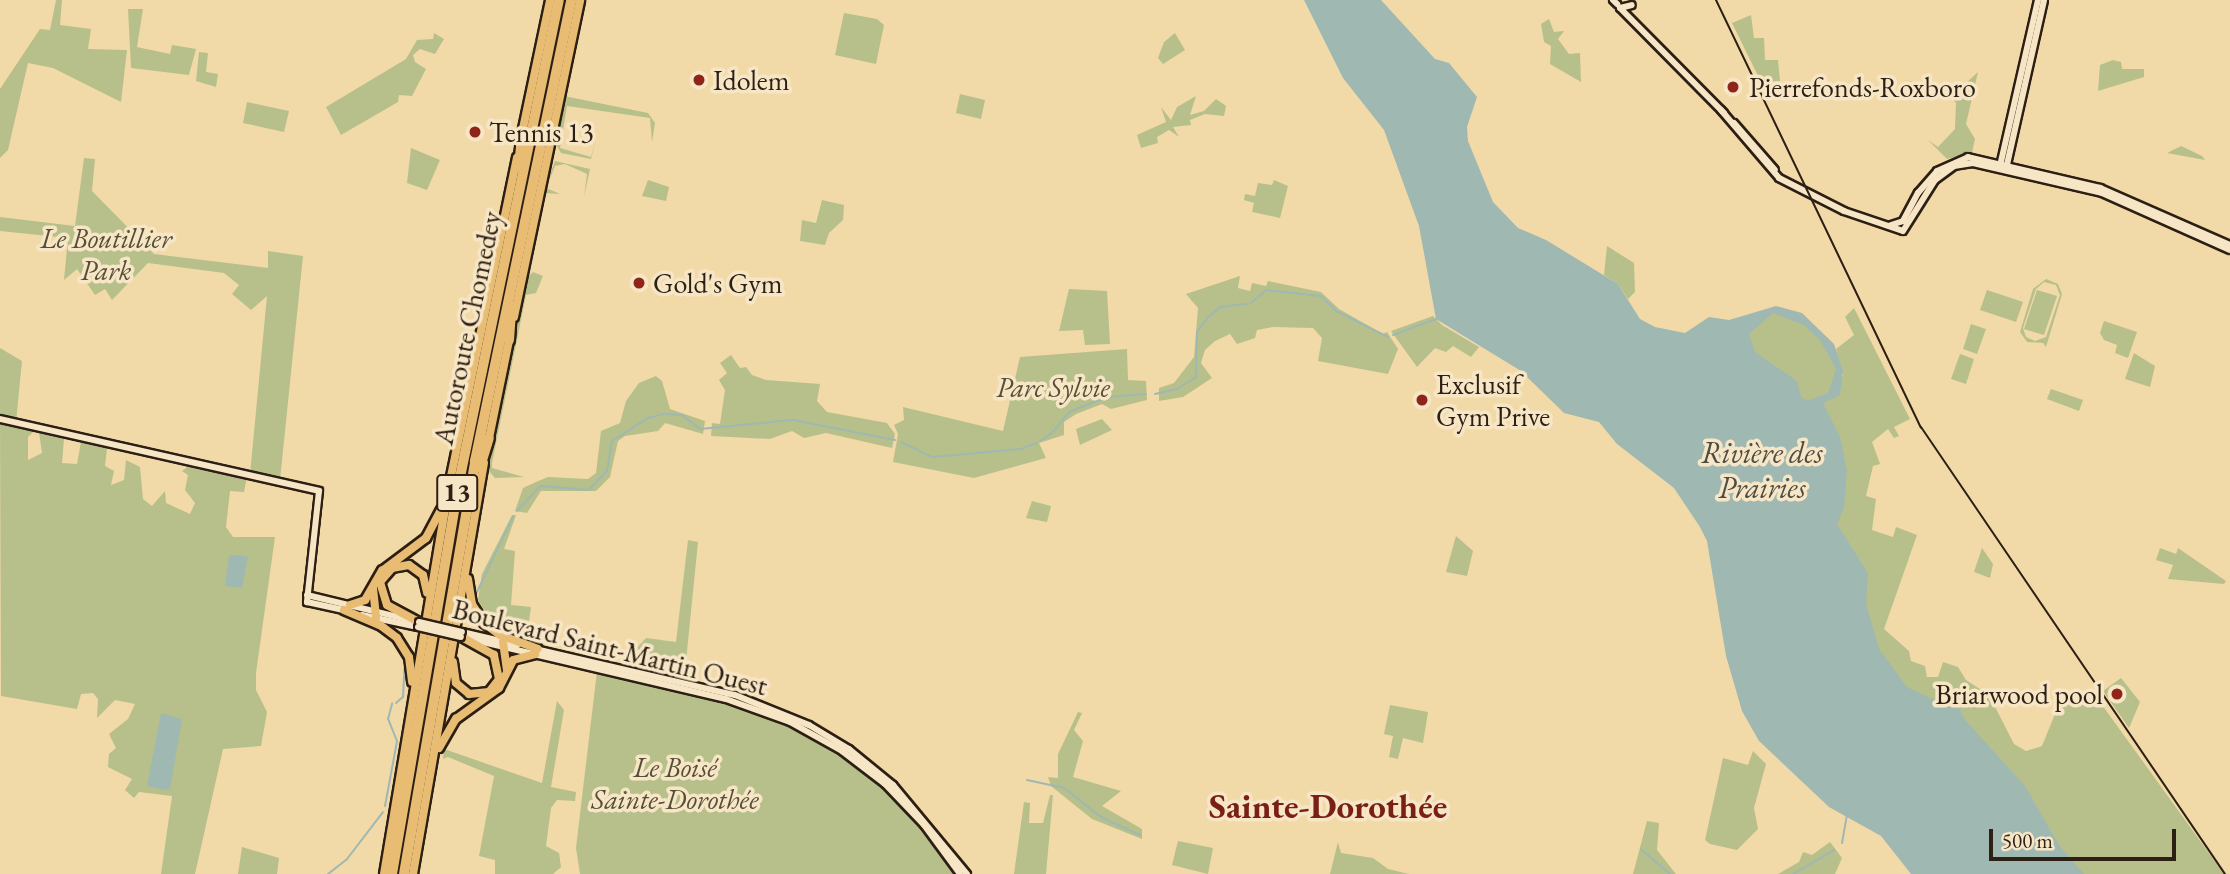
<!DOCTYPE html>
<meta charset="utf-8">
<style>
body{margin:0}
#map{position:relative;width:2230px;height:874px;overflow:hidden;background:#f2d9a8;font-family:"EB Garamond",serif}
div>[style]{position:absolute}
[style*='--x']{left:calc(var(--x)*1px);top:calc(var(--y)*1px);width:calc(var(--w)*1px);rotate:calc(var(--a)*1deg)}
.green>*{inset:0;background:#b7c08a}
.water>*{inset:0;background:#9fb8b2}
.stream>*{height:2px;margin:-1px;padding:0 1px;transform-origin:1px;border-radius:1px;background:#9fb8b2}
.roads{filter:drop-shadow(2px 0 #2c1f13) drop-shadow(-2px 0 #2c1f13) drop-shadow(0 2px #2c1f13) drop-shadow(0 -2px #2c1f13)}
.secondary>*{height:6px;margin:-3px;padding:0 3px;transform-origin:3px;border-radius:3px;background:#f7e6c6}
.primary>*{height:8px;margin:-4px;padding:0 4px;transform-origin:4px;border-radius:4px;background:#e9bc74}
.motorway>*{height:10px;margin:-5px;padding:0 5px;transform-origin:5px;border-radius:5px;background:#e9bc74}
.tram>*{height:2px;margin:-1px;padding:0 1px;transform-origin:1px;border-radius:1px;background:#2c1f13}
.bridges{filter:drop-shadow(2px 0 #2c1f13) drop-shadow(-2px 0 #2c1f13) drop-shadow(0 2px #2c1f13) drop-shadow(0 -2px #2c1f13)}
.secondary-bridge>*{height:6px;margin:-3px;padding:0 3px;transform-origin:3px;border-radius:3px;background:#f7e6c6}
.dots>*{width:19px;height:19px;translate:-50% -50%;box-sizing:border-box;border:4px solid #f7e6c6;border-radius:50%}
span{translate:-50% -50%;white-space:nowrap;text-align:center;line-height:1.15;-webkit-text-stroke:7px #f7e6c6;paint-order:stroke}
.shield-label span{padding:2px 5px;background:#f7e6c6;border:2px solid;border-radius:5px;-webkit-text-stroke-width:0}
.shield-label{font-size:26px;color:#2c1f13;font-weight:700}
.poi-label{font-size:28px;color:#2c1f13}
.left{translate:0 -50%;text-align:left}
.right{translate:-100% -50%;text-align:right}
.park-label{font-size:28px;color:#564f37;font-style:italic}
.street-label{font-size:28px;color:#2c1f13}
.water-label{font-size:30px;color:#4e4d43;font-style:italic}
.district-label{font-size:35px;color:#7a1f14;font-weight:700}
.scale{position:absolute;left:1989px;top:829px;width:187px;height:32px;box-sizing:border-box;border:4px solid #2c1f13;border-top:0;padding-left:9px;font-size:21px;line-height:24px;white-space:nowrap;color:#2c1f13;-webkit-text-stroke:5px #f7e6c6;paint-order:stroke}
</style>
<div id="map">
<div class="green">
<i style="clip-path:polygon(56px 0,62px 0,60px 25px,91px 29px,88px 49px,127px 50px,121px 102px,53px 68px,28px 63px,8px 150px,0 158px,0 89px,40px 29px,50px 30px)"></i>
<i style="clip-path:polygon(128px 9px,143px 9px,137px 47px,170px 54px,172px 45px,196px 49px,189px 75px,131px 68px)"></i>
<i style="clip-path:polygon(844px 13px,877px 19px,884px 25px,876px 64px,835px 55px)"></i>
<i style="clip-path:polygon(1751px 15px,1754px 38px,1764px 38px,1765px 60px,1778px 60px,1780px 81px,1761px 82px,1732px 23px)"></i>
<i style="clip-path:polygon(1549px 19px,1554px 32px,1564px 31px,1558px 39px,1569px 54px,1580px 53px,1581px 82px,1550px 64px,1551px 46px,1544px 42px,1541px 24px)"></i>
<i style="clip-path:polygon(434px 33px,444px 39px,435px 54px,420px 49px,413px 55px,415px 62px,426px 69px,412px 96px,399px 95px,398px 102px,341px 135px,326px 107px,406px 59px,417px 40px,433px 39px)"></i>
<i style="clip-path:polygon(1175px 33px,1185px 50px,1163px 64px,1158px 58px,1164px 42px)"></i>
<i style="clip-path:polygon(199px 52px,208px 53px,206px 72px,218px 74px,216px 87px,196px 81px)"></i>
<i style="clip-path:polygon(2113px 60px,2121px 62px,2122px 69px,2144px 69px,2144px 77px,2098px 91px,2100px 65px)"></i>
<i style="clip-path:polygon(1978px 72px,1966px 124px,1975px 139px,1972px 153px,1947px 159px,1928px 140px,1938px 147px,1955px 129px,1956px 103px,1945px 92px,1904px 80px,1950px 89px,1964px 85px)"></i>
<i style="clip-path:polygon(960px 94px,985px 100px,981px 119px,956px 113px)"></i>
<i style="clip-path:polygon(564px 96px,648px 113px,655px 123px,652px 142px,650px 118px,567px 106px,560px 148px,591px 157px,597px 135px,591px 159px,561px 153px,555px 143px)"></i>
<i style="clip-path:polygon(1196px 96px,1190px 115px,1204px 111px,1216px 99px,1226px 106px,1224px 116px,1205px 114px,1190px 120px,1191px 125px,1173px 127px,1179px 137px,1169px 130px,1157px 137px,1158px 143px,1141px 148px,1137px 135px,1166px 122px,1161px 107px,1171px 120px,1177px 107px)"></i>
<i style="clip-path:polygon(247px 102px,289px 111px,284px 132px,243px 123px)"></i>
<i style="clip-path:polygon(2181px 146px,2202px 156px,2205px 160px,2167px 153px)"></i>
<i style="clip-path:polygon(411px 148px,440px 160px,427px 190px,407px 183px)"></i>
<i style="clip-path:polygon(84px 158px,95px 159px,92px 191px,154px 254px,268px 268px,268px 251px,303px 256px,280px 480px,250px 474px,267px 296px,251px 310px,232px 294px,239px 285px,224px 273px,148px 263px,112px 300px,105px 289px,95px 295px,77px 269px,64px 280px,68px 238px,0 231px,0 217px,75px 226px)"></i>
<i style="clip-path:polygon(555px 161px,590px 169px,584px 197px,587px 174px,565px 164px,555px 166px,546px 188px,560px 194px,543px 193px)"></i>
<i style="clip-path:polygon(648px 180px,669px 187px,666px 201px,642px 196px)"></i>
<i style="clip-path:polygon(1274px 180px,1288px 186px,1280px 218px,1252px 212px,1254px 203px,1244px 200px,1245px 194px,1255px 196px,1258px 183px,1272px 185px)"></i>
<i style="clip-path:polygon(822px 200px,844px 205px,843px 220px,829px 233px,825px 245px,800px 241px,802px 220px,816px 223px)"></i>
<i style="clip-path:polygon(1607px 246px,1634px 263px,1635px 292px,1628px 299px,1618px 284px,1604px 275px)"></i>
<i style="clip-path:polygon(533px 272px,543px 276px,536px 293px,526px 295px,492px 463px,492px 468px,524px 477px,495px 478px,489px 471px,490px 448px,502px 380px,525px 280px)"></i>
<i style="clip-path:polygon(1240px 276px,1238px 288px,1250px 291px,1252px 283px,1266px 286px,1268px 281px,1321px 292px,1339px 309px,1383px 334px,1387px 332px,1398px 349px,1388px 374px,1318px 361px,1322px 338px,1313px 328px,1273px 327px,1257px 330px,1255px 338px,1237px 344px,1230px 334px,1215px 341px,1205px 350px,1201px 363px,1212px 378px,1183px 397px,1159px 401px,1159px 388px,1174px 383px,1194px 357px,1198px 308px,1186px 294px)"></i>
<i style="clip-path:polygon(evenodd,2046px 279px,2058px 284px,2062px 294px,2046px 347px,2043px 343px,2027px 342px,2020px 332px,2033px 289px,2046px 279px,2044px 282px,2056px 285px,2060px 295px,2046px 337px,2035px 341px,2026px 337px,2023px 328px,2036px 289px,2044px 282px)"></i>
<i style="clip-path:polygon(1069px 289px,1107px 291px,1110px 344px,1085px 345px,1083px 330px,1059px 331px)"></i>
<i style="clip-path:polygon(1987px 290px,2023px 302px,2016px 322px,1980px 310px)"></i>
<i style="clip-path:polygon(2037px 290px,2057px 296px,2044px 335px,2024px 329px)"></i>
<i style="clip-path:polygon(1854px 308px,1910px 419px,1894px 427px,1899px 436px,1894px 438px,1888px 429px,1872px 442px,1880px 464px,1873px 466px,1866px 496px,1876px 499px,1872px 530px,1893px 537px,1896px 527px,1917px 535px,1884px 629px,1909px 651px,1911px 661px,1925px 666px,1927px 677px,1938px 677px,1943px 662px,1958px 667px,1966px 680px,1989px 695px,2014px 744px,2026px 751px,2042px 746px,2057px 709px,2092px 691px,2224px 874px,2042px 874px,1868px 668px,1732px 342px,1772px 310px,1803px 319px,1835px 356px,1839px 379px,1843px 376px,1836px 349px,1854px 335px,1845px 317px)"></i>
<i style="clip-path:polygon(1433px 316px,1442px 325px,1479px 347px,1471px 357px,1453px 346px,1446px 352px,1435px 348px,1417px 367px,1391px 331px)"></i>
<i style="clip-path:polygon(2104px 321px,2137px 332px,2128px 358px,2115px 353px,2117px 345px,2104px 340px,2100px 333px)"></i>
<i style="clip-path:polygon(1971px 324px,1986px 329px,1977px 354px,1963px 349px)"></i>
<i style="clip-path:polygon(0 348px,22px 361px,16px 422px,0 417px)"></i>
<i style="clip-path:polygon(1127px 349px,1128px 380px,1146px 381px,1147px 400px,1111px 409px,1102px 404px,1076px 414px,1064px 422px,1064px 435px,1039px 443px,1046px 458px,974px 478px,893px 462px,898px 434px,894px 425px,904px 420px,903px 407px,1003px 431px,1020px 357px)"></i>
<i style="clip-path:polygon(2134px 353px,2155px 366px,2150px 387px,2125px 379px)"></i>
<i style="clip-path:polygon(1960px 354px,1974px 359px,1966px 384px,1951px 379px)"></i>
<i style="clip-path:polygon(731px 355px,740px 368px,746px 367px,752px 375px,766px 380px,820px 384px,817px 401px,827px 412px,887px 423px,895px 434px,892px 448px,826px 433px,804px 438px,792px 431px,770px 439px,711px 436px,712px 423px,720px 424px,725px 390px,719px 380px,727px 373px,720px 363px)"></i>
<i style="clip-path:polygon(656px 376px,662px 381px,670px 409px,705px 421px,703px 434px,665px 423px,658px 431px,625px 436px,618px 441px,610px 477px,596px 491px,541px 491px,527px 513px,515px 511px,523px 488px,536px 482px,548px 477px,588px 479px,596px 473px,601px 431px,620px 423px,626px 401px,639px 383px)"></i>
<i style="clip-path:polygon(2051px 389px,2083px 400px,2079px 411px,2047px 399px)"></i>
<i style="clip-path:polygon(1102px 419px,1112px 430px,1080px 445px,1076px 429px)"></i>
<i style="clip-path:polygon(0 421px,34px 431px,28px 437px,28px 460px,42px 453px,39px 432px,64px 439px,62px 463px,77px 464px,81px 442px,107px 448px,105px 466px,114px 471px,111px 485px,124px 480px,126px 460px,140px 467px,143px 499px,152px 506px,165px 491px,166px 503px,190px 514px,195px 503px,185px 490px,188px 475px,182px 471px,190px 465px,247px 477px,244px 492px,230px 491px,226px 527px,233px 537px,275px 537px,256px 673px,256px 690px,267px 712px,261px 746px,223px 749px,195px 874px,161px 874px,172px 796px,139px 792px,134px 798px,125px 790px,132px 779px,108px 767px,109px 754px,116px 748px,109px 734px,128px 719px,135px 704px,115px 700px,97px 718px,98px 699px,93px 693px,81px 694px,77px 709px,1px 696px)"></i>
<i style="clip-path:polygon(1032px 501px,1051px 506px,1047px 522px,1026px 518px)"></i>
<i style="clip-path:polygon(512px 515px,516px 515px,504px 549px,515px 551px,511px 605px,531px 607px,527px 636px,492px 622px,478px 600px,482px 574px)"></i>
<i style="clip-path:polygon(1456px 536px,1473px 551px,1467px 576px,1446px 572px)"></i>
<i style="clip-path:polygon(688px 540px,698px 542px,684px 681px,636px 670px,636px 649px,646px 638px,676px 642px)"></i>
<i style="clip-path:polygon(1982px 548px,1993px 564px,1990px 578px,1974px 572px)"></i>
<i style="clip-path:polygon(2160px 548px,2176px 554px,2178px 548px,2226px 581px,2224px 584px,2168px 579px,2173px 565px,2156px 560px)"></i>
<i style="clip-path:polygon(597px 671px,747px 708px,814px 737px,896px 799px,956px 874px,580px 874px,576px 848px)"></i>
<i style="clip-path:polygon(2121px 678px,2140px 702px,2129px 728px,2103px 691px)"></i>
<i style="clip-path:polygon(557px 701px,564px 710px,551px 787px,576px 792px,575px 801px,557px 800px,551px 808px,546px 846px,559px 853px,561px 867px,553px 874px,495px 874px,495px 860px,479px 856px,494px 776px,448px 757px,443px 759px,444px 749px,542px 783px)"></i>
<i style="clip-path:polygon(1390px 705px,1428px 712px,1423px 743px,1403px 738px,1398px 759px,1389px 757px,1393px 736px,1384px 734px)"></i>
<i style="clip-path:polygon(1078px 712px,1082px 713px,1074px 730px,1083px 741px,1073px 777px,1121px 791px,1102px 806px,1142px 829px,1142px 839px,1092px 819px,1051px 786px,1048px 777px,1058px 778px,1058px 754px)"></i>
<i style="clip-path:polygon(1753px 751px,1766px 764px,1754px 808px,1758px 829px,1737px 850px,1710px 844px,1705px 840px,1723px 758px,1748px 765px)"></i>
<i style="clip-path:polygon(1050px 795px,1053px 795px,1046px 874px,1014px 874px,1024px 802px,1030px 803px,1029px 823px,1043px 823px)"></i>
<i style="clip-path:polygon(1647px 821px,1659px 823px,1657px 850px,1676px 874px,1633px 874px)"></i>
<i style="clip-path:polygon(1178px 841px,1213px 848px,1208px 874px,1172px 865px)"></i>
<i style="clip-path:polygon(1338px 842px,1341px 853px,1373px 858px,1388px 869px,1409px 874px,1330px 874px)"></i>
<i style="clip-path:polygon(1830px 842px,1842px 858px,1835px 874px,1778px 874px,1799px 862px,1803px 852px,1812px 855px)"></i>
<i style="clip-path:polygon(242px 847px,279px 858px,277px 874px,238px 874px)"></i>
</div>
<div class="water">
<i style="clip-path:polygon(evenodd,1304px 0,1381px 0,1435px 59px,1449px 63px,1477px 97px,1467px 127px,1468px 141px,1493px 202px,1518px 228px,1546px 240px,1618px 284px,1640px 319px,1655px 327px,1685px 333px,1709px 317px,1729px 320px,1776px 306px,1802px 313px,1834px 344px,1843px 371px,1841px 388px,1839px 396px,1823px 403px,1840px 437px,1847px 471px,1844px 508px,1837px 524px,1868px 573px,1866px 604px,1879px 649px,1907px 687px,1932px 699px,1956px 703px,1966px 721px,2025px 786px,2059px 845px,2084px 874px,1911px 874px,1881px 836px,1829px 807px,1759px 741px,1742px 711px,1726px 656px,1707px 541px,1700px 527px,1674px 488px,1617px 444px,1599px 422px,1564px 413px,1521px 371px,1436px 319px,1419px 226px,1384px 130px,1343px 78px,1304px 0,1773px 313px,1804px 325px,1820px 340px,1836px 369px,1828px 393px,1807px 401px,1801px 397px,1797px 381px,1755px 352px,1749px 334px,1773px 313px)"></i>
<i style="clip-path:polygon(229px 555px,248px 556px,242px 588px,225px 586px)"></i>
<i style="clip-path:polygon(161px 713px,182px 719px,170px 789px,165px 790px,147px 786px)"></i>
</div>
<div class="stream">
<i style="--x:1250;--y:304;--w:21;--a:-41"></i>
<i style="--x:1266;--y:290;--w:55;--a:6.2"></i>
<i style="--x:1321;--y:296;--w:21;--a:45"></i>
<i style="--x:1336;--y:311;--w:58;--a:26.6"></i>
<i style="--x:1393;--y:335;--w:46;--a:-20.4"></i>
<i style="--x:1155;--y:394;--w:23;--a:-13"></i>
<i style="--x:1177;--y:389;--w:22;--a:-32"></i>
<i style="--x:1196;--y:377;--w:45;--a:-88.7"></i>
<i style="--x:1197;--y:332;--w:19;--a:-54"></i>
<i style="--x:1208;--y:317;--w:16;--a:-38"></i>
<i style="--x:1221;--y:307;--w:26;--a:-7"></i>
<i style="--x:1040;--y:441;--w:14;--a:-34"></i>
<i style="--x:1052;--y:433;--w:27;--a:-51"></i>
<i style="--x:1069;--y:412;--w:41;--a:-21.5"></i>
<i style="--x:1107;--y:397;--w:39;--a:-4"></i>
<i style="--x:901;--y:442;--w:34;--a:26"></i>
<i style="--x:932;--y:457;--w:89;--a:-5.1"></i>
<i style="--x:1021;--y:449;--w:17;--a:-21"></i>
<i style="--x:517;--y:511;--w:34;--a:-47"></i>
<i style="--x:540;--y:486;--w:49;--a:4.7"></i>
<i style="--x:589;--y:490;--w:26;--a:-47"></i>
<i style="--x:607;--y:471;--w:30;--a:-81"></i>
<i style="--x:612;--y:441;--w:43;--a:-32.6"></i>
<i style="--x:648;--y:418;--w:16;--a:-14"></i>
<i style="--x:664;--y:414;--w:18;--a:3"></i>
<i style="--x:682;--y:415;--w:23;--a:38"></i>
<i style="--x:700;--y:429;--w:93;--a:-5.5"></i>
<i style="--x:793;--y:420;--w:104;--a:11.1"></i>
<i style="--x:475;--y:596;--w:88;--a:-64.3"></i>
<i style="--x:396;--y:703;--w:9;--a:-41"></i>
<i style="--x:403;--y:697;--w:34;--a:-87"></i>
<i style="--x:1027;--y:780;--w:38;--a:12"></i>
<i style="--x:1064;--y:788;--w:47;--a:38.1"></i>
<i style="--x:1101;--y:817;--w:43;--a:24.8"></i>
<i style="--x:385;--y:806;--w:66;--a:-79.5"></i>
<i style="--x:397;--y:741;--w:24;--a:-112"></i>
<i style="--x:388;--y:719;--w:16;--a:-75"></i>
<i style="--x:1842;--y:843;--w:27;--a:-80"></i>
<i style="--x:1641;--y:849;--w:38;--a:41"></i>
<i style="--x:328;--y:874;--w:24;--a:-38"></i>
<i style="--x:347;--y:859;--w:59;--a:-52.5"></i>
<i style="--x:1793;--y:874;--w:48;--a:-30.3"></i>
</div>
<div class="roads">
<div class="secondary">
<i style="--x:1613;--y:0;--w:6;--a:45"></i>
<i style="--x:1620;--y:8;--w:148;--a:45.3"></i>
<i style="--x:1620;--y:8;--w:12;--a:-14"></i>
<i style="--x:1721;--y:110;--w:89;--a:49.5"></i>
<i style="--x:1779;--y:178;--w:73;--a:26.9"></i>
<i style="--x:1844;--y:211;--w:62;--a:18.7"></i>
<i style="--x:1903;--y:231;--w:60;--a:-57.9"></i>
<i style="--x:1935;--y:180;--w:24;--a:-36"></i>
<i style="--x:1954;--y:166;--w:19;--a:-9"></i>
<i style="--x:1973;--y:163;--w:132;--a:13.1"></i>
<i style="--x:2102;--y:193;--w:140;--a:24"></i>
<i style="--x:1734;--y:123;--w:62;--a:48.9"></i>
<i style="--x:2000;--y:166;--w:170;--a:-77.1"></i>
<i style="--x:2006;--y:169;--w:173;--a:-77.3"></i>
<i style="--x:1891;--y:225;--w:13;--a:-18"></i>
<i style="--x:1903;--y:221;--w:32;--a:-62"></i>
<i style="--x:1918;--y:193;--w:29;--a:-49"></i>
<i style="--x:1937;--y:171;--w:34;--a:-24"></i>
<i style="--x:1968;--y:157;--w:136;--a:13.2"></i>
<i style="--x:2100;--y:188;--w:142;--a:23.7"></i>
<i style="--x:0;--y:419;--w:327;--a:12.7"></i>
<i style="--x:319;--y:491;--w:112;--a:96.2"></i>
<i style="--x:307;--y:602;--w:42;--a:12.4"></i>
<i style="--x:307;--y:595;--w:106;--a:13.6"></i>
<i style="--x:362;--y:615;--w:57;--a:12.1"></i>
<i style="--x:462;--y:632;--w:57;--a:13.1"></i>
<i style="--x:470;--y:639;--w:263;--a:13.2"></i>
<i style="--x:726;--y:699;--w:68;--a:19.8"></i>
<i style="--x:790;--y:722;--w:60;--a:29.1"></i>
<i style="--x:842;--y:751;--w:54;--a:37.5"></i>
<i style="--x:885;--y:784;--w:57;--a:46.4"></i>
<i style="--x:924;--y:825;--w:61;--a:53.7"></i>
<i style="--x:535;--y:649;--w:205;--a:13"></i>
<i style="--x:735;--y:695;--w:80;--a:22.1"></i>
<i style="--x:809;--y:725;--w:47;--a:31"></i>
<i style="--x:849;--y:749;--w:57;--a:39.3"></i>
<i style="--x:893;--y:785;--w:116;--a:50.3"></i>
</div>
<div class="primary">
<i style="--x:521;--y:138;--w:141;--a:-78.1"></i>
<i style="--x:514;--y:317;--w:324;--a:-78.2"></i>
<i style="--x:488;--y:443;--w:109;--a:-78.4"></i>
<i style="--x:468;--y:579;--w:25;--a:81"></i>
<i style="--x:472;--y:604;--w:22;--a:58"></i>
<i style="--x:484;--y:623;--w:20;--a:37"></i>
<i style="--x:500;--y:635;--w:40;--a:20.2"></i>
<i style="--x:373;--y:588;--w:30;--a:84"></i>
<i style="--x:350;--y:605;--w:16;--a:-18"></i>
<i style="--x:365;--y:600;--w:34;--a:-60"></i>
<i style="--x:382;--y:571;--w:55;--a:-36.9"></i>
<i style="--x:426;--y:538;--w:32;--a:-62"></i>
<i style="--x:344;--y:610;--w:39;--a:23"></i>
<i style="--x:380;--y:625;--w:21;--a:37"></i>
<i style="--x:397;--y:638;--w:22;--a:58"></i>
<i style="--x:409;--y:657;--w:25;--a:83"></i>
<i style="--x:419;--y:622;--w:36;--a:-152"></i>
<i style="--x:387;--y:605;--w:24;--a:-107"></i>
<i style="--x:380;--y:582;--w:18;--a:-49"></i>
<i style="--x:392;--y:568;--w:17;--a:-10"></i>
<i style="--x:409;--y:565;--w:17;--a:36"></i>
<i style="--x:423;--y:575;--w:18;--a:77"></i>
<i style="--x:503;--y:642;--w:28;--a:82"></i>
<i style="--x:453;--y:662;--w:21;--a:82"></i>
<i style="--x:456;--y:683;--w:17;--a:40"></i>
<i style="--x:469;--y:694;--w:20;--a:-6"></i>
<i style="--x:489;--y:692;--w:16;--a:-52"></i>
<i style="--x:499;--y:679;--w:25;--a:-102"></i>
<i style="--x:494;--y:655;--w:38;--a:-151"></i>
<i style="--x:439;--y:748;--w:34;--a:-60"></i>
<i style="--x:456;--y:719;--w:53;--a:-35.8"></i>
<i style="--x:499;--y:688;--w:31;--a:-63"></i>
<i style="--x:513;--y:660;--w:23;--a:-15"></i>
<i style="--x:384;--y:874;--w:399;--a:-80.5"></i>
<i style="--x:450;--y:481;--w:330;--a:-78.3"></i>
<i style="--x:413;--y:874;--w:417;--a:-80.2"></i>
</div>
<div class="motorway">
<i style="--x:519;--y:166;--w:31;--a:-84"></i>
<i style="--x:509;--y:340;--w:31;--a:-86"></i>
<i style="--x:480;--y:467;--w:30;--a:-73"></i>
<i style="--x:392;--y:874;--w:403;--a:-80.3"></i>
<i style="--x:460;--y:477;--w:487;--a:-78.3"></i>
<i style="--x:404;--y:874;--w:419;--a:-80.2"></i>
<i style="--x:475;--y:461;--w:471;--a:-78.2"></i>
</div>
</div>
<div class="tram">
<i style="--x:1716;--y:0;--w:474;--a:64.4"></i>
<i style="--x:1921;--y:427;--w:541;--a:55.78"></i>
</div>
<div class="bridges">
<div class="secondary-bridge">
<i style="--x:419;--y:622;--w:44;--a:13.1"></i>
<i style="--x:418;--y:627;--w:44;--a:13.1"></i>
</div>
</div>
<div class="dots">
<i style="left:699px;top:80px;background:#8f2418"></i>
<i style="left:1733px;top:87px;background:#8f2418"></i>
<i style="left:475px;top:132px;background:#8f2418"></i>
<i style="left:639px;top:283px;background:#8f2418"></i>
<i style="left:1422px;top:400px;background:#8f2418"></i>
<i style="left:2117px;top:694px;background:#8f2418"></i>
</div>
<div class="shield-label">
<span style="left:457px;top:493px">13</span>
</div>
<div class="poi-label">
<span class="left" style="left:713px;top:80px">Idolem</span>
<span class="left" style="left:1749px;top:87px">Pierrefonds-Roxboro</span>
<span class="left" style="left:489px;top:132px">Tennis 13</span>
<span class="left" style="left:653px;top:283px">Gold's Gym</span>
<span class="left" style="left:1436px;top:400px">Exclusif<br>Gym Prive</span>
<span class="right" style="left:2103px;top:694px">Briarwood pool</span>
</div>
<div class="park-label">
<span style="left:106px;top:254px">Le Boutillier<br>Park</span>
<span style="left:1053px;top:387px">Parc Sylvie</span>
<span style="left:675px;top:783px">Le Boisé<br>Sainte-Dorothée</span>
</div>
<div class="street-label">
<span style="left:467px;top:328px;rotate:-78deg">Autoroute Chomedey</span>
<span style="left:610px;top:647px;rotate:14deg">Boulevard Saint-Martin Ouest</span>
</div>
<div class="water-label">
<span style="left:1762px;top:470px">Rivière des<br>Prairies</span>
</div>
<div class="district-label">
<span style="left:1328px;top:806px">Sainte-Dorothée</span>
</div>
<div class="scale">500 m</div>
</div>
